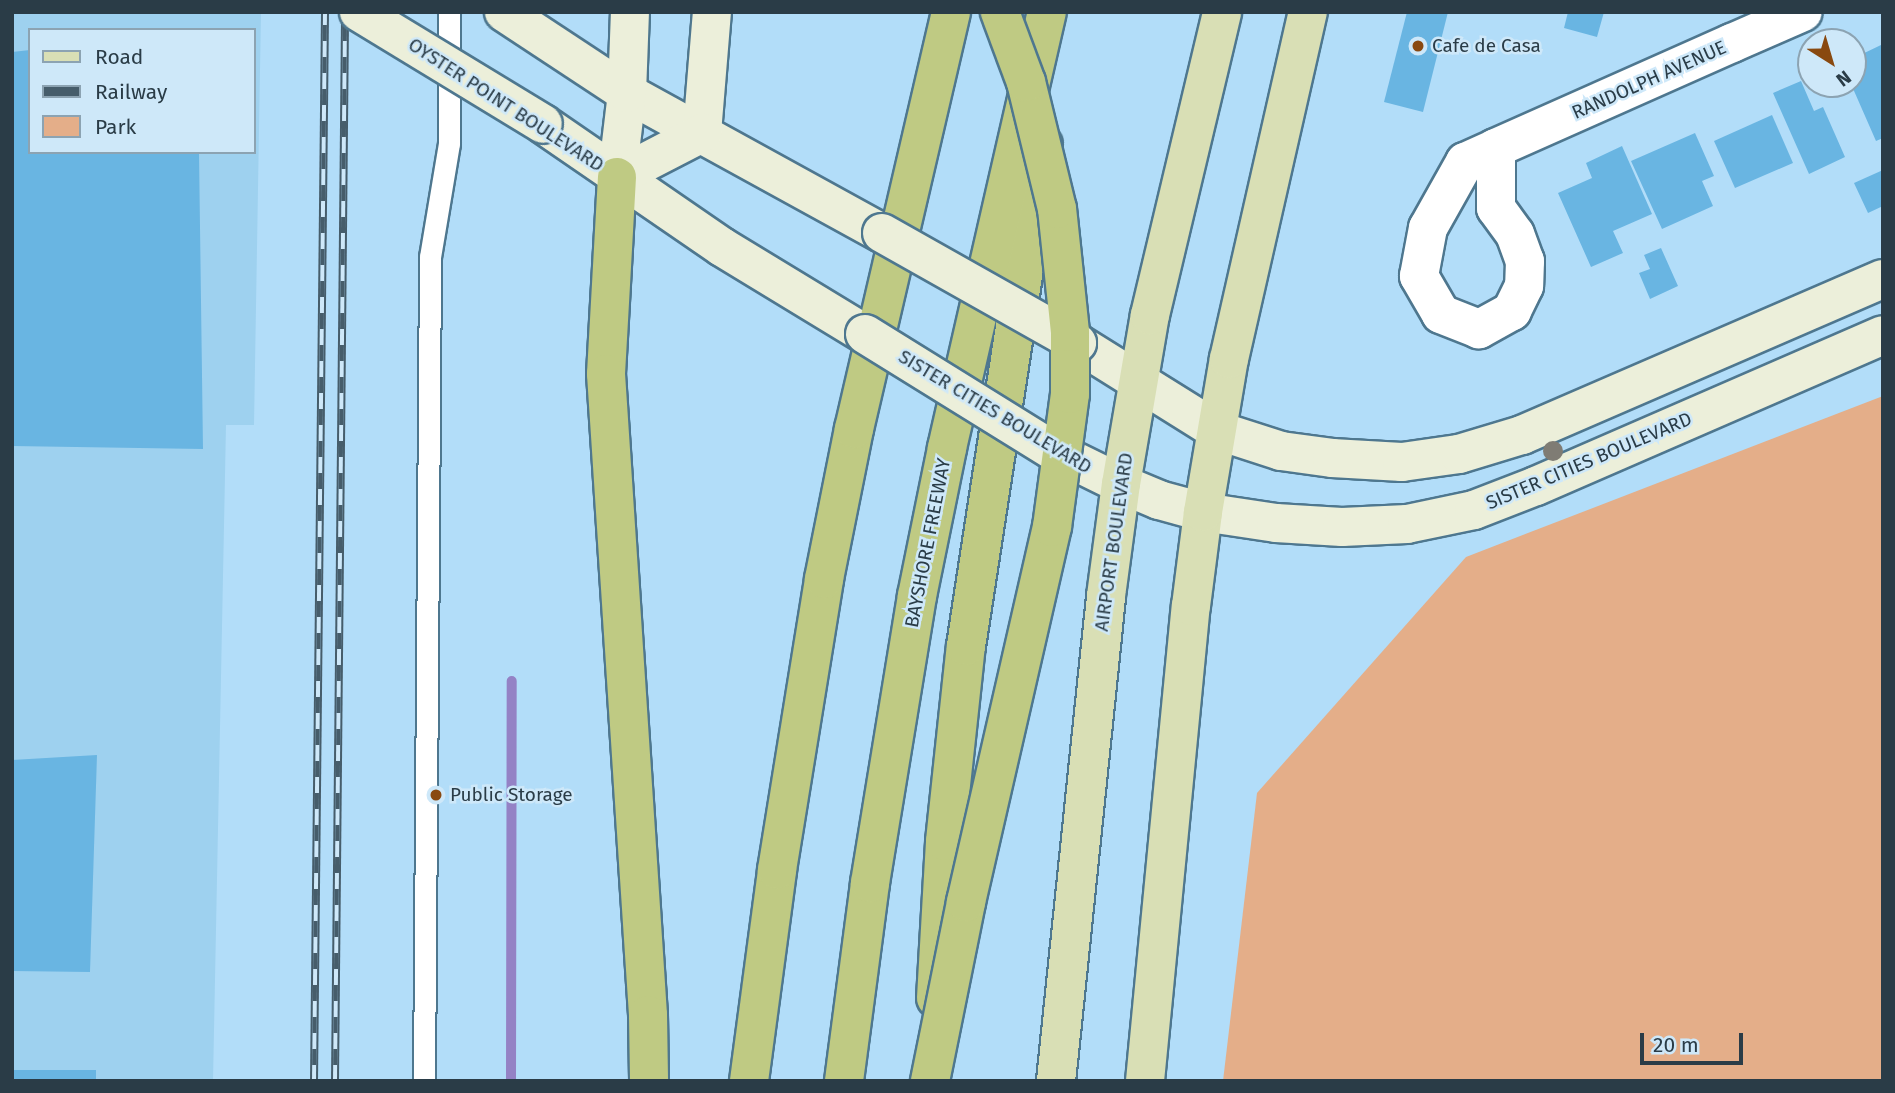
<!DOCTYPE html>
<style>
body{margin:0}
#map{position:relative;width:1895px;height:1093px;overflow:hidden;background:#b2ddf9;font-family:"Fira Sans",sans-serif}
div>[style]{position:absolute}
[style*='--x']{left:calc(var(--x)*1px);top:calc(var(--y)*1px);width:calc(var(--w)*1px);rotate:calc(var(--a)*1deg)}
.built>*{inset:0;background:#9ed1ef}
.green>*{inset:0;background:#e4ae89}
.stream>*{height:10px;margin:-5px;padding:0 5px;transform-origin:5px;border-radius:5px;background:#9482c5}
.building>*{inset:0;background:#69b5e2}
.roads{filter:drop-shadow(2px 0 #4e778f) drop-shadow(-2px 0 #4e778f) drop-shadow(0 2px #4e778f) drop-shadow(0 -2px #4e778f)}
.service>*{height:21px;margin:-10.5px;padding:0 10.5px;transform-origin:10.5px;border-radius:10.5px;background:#fff}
.minor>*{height:38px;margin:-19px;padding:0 19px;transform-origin:19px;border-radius:19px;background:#fff}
.secondary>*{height:38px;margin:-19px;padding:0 19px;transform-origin:19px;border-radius:19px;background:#ecefda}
.primary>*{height:38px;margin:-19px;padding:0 19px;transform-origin:19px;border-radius:19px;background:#d9dfb5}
.motorway>*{height:38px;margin:-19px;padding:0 19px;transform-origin:19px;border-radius:19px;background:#bfca83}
.rail>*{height:8px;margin-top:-4px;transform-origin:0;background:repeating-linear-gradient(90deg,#cee8f9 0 16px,#465d6b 0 32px);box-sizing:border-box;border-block:2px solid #465d6b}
.bridges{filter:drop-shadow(2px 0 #4e778f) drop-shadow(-2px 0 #4e778f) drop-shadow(0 2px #4e778f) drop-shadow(0 -2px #4e778f)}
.secondary-bridge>*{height:38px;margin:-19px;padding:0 19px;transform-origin:19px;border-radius:19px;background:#ecefda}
.motorway-bridge>*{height:38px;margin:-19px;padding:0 19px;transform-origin:19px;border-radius:19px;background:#bfca83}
.trees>*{width:20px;height:20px;margin:-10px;border-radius:50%;background:#7f7c74}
.dots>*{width:19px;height:19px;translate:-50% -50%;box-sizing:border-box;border:4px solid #cee8f9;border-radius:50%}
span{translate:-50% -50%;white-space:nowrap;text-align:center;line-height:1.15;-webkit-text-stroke:5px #cee8f9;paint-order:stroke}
.poi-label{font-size:19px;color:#2a3c47}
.left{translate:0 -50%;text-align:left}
.street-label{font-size:19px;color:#2a3c47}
.frame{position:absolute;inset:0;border:14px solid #2a3c47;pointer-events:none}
.legend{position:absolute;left:28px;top:28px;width:228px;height:126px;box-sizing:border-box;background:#cee8f9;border:2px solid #8ca3b2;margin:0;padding:9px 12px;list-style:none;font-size:21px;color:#2a3c47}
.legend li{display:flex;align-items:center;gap:14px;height:35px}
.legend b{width:35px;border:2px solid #8ca3b2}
.north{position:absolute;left:1797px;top:28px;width:70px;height:70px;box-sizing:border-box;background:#cee8f9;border:2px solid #8ca3b2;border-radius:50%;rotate:143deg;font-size:19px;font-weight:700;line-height:28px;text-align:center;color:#2a3c47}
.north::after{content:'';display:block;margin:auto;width:24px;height:32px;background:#894910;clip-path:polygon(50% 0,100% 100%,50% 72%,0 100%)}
.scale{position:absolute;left:1640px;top:1033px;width:103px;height:32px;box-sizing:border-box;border:4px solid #2a3c47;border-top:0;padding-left:9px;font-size:21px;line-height:24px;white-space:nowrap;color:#2a3c47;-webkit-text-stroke:5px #cee8f9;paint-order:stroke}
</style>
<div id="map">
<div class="built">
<i style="clip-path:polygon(evenodd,12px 12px,261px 12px,254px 425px,226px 425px,213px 1081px,12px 1081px,12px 12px,30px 30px,254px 30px,254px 152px,30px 152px,30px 30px)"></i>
</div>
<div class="green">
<i style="clip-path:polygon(1883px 396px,1883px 1081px,1223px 1081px,1257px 793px,1466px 557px)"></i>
</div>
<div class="stream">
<i style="--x:511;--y:1081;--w:400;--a:-89.9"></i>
</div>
<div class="building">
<i style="clip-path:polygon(1407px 12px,1448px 12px,1423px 112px,1384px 102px)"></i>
<i style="clip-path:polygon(1568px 12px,1604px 12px,1597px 37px,1564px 28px)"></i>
<i style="clip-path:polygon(1881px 45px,1883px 138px,1876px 141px,1851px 84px,1853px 67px,1859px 64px,1856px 57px)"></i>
<i style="clip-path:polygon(30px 50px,30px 152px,199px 152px,203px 449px,12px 446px,12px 52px)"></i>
<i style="clip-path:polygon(1801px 81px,1814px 111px,1823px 107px,1845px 157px,1809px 174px,1773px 93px)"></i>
<i style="clip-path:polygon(1772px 115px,1793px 163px,1735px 188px,1714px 141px)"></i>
<i style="clip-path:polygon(1695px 133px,1714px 176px,1702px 181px,1713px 206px,1662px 229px,1631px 161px)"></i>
<i style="clip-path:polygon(1622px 146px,1652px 214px,1613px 231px,1623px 253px,1591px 267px,1558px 193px,1592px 178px,1586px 163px)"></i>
<i style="clip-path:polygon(1883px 170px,1883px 206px,1868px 213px,1854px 183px)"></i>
<i style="clip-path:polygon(1661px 248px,1678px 286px,1650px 299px,1639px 273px,1650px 269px,1644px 255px)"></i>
<i style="clip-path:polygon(97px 755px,90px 972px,12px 971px,12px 760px)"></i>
<i style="clip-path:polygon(12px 1070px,96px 1070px,96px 1081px,12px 1081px)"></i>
</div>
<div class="roads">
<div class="service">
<i style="--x:424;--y:1081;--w:824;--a:-89.58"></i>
<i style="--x:430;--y:257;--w:116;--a:-80.5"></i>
<i style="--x:449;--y:143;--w:131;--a:-90"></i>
</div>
<div class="minor">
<i style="--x:1496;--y:148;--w:60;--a:90"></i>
<i style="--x:1496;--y:208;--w:32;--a:54"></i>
<i style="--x:1515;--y:234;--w:29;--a:70"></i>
<i style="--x:1525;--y:261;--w:25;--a:92"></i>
<i style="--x:1524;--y:286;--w:28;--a:116"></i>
<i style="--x:1512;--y:311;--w:38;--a:151"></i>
<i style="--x:1479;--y:329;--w:41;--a:-158.5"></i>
<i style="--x:1441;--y:314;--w:44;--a:-120.1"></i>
<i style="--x:1419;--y:276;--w:49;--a:-79.4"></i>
<i style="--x:1428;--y:228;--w:76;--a:-60.7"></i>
<i style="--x:1465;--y:162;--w:34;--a:-24"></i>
<i style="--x:1496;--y:148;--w:258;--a:-24"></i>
<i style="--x:1732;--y:43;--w:77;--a:-23.6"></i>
</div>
<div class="secondary">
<i style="--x:504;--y:12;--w:147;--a:33.4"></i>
<i style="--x:627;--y:93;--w:291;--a:28.8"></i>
<i style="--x:543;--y:124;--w:217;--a:34.5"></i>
<i style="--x:722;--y:247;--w:167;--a:31.3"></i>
<i style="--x:702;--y:133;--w:121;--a:-85.3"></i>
<i style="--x:617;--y:177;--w:85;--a:-83.2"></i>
<i style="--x:627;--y:93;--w:81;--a:-87.9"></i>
<i style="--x:617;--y:177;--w:96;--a:-27.4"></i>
<i style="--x:1077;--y:343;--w:164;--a:32"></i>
<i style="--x:1216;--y:430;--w:68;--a:17.9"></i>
<i style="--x:1281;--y:451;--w:51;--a:7.8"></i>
<i style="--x:1332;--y:458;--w:70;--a:3.3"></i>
<i style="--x:1402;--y:462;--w:58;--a:-8"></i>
<i style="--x:1459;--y:454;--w:66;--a:-16.8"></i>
<i style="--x:1522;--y:435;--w:393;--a:-23.4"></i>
<i style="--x:1052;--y:450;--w:77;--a:26.2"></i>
<i style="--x:1121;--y:484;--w:41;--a:22.8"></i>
<i style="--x:1159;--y:500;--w:46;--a:15.3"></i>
<i style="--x:1203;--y:512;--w:74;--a:8.6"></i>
<i style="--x:1276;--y:523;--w:66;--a:3.5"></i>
<i style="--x:1342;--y:527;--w:65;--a:-2.6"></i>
<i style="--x:1407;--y:524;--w:68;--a:-11.8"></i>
<i style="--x:1474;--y:510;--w:66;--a:-21.2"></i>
<i style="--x:1536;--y:486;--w:378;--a:-23.5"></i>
</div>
<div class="primary">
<i style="--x:1056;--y:1081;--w:488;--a:-84.1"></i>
<i style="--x:1106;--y:596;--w:113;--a:-82.4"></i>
<i style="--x:1121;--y:484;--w:171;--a:-80.3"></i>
<i style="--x:1150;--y:315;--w:311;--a:-76.6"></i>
<i style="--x:1145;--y:1081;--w:477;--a:-84.5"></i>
<i style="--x:1191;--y:606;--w:95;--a:-82.7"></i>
<i style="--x:1203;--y:512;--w:155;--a:-80.4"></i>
<i style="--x:1229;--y:359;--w:356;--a:-77.2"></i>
</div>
<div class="motorway">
<i style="--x:617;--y:177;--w:197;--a:93.2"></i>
<i style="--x:606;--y:374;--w:642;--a:86.25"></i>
<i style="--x:648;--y:1015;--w:66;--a:89.1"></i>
<i style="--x:936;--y:998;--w:157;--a:-86.7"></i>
<i style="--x:945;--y:841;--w:196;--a:-83.9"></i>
<i style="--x:966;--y:646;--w:507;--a:-81.26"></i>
<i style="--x:749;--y:1081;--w:213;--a:-82.4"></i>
<i style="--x:777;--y:870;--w:295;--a:-80.8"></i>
<i style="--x:824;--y:579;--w:153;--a:-78.7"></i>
<i style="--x:854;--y:429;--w:428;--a:-76.9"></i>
<i style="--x:844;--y:1081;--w:200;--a:-82.5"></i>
<i style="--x:870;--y:883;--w:291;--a:-80.7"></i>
<i style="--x:917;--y:596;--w:151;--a:-78.5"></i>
<i style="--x:947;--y:448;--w:447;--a:-77.1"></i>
</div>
</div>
<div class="rail">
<i style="--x:314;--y:1081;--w:1069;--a:-89.41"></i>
<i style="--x:335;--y:1081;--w:1069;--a:-89.46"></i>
</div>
<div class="bridges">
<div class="secondary-bridge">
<i style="--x:359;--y:12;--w:215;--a:31.3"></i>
<i style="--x:882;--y:233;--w:224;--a:29.4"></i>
<i style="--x:865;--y:334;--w:220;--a:31.8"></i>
</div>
<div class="motorway-bridge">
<i style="--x:930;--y:1081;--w:183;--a:-78.6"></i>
<i style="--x:966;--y:902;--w:385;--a:-77.1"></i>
<i style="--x:1052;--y:527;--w:134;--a:-82.3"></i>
<i style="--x:1070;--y:394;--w:62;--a:-90"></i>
<i style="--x:1070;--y:332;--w:124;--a:-96"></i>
<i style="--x:1057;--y:209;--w:131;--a:-103.7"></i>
<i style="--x:1026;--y:82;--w:75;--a:-110.4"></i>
</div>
</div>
<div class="trees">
<i style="left:1553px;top:451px"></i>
</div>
<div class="dots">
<i style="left:1418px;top:46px;background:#894910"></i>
<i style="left:436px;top:795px;background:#894910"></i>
</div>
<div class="poi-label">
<span class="left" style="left:1432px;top:46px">Cafe de Casa</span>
<span class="left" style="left:450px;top:795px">Public Storage</span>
</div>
<div class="street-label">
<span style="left:1649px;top:80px;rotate:-24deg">RANDOLPH AVENUE</span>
<span style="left:506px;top:105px;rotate:33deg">OYSTER POINT BOULEVARD</span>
<span style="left:995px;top:412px;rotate:31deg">SISTER CITIES BOULEVARD</span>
<span style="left:1589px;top:461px;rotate:-23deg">SISTER CITIES BOULEVARD</span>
<span style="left:1114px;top:542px;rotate:-82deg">AIRPORT BOULEVARD</span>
<span style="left:928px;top:543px;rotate:-79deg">BAYSHORE FREEWAY</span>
</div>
<div class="frame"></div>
<ul class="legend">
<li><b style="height:9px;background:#d9dfb5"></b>Road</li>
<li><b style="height:9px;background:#465d6b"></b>Railway</li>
<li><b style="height:19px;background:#e4ae89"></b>Park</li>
</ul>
<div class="north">N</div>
<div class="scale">20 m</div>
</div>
